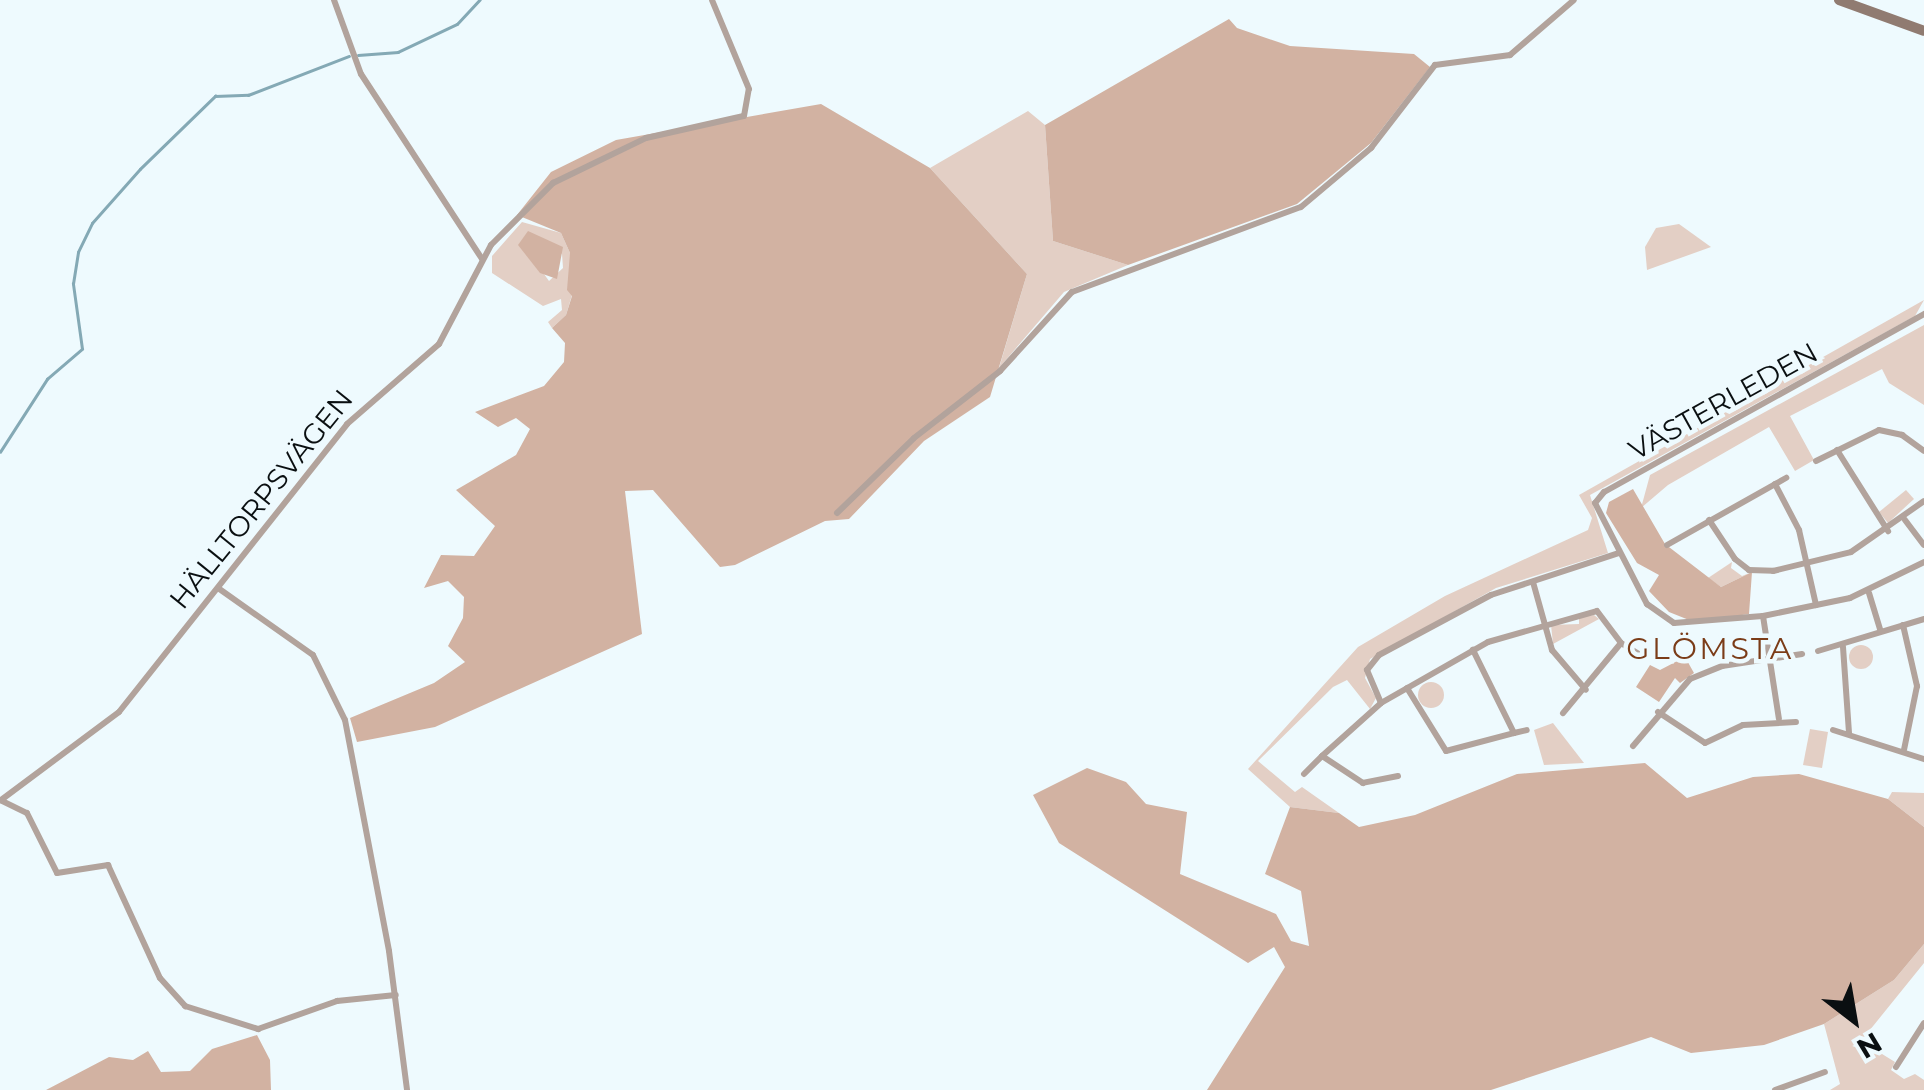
<!DOCTYPE html>
<meta charset="utf-8">
<style>
body{margin:0}
#map{position:relative;width:1924px;height:1090px;overflow:hidden;background:#eefafe;font-family:Montserrat,sans-serif}
div>[style]{position:absolute}
[style*='--x']{left:calc(var(--x)*1px);top:calc(var(--y)*1px);width:calc(var(--w)*1px);rotate:calc(var(--a)*1deg)}
.green>*{inset:0;background:#e3cfc5}
.round{border-radius:50%}
.forest>*{inset:0;background:#d2b2a2}
.stream>*{height:2.5px;margin:-1.25px;padding:0 1.25px;transform-origin:1.25px;border-radius:1.25px;background:#84a9b5}
.minor>*{height:6px;margin:-3px;padding:0 3px;transform-origin:3px;border-radius:3px;background:#b2a39c}
.secondary>*{height:10px;margin:-5px;padding:0 5px;transform-origin:5px;border-radius:5px;background:#907b71}
span{translate:-50% -50%;white-space:nowrap;text-align:center;line-height:1.15;-webkit-text-stroke:9px #eefafe;paint-order:stroke}
.street-label{font-size:28px;color:#0a0f11}
.neighbourhood-label{font-size:30px;color:#7b3c18;letter-spacing:2.5px}
.north{position:absolute;left:1804px;top:970px;width:100px;height:100px;-webkit-text-stroke:8px #eefafe;paint-order:stroke;rotate:149deg;font-size:28px;font-weight:700;line-height:40px;text-align:center;color:#0a0f11}
.north::after{content:'';display:block;margin:auto;width:35px;height:45px;background:#0a0f11;clip-path:polygon(50% 0,100% 100%,50% 72%,0 100%)}
</style>
<div id="map">
<div class="green">
<i style="clip-path:polygon(1028px 111px,1045px 125px,1053px 241px,1128px 265px,1064px 292px,999px 368px,1027px 274px,930px 168px)"></i>
<i style="clip-path:polygon(evenodd,522px 222px,561px 233px,570px 253px,572px 295px,566px 315px,552px 328px,548px 322px,562px 310px,561px 299px,543px 306px,492px 273px,492px 256px,522px 222px,536px 236px,562px 254px,563px 268px,549px 281px,527px 250px,536px 236px)"></i>
<i style="clip-path:polygon(1679px 224px,1711px 247px,1647px 270px,1645px 247px,1656px 228px)"></i>
<i style="clip-path:polygon(1924px 300px,1915px 316px,1590px 495px,1608px 553px,1496px 588px,1370px 659px,1365px 678px,1376px 698px,1370px 709px,1347px 680px,1333px 687px,1258px 761px,1295px 792px,1302px 787px,1339px 813px,1290px 807px,1248px 769px,1358px 647px,1445px 596px,1588px 530px,1592px 518px,1579px 495px)"></i>
<i style="clip-path:polygon(1924px 325px,1924px 405px,1889px 383px,1882px 369px,1790px 416px,1814px 460px,1795px 471px,1769px 427px,1668px 485px,1641px 508px,1650px 475px)"></i>
<i style="clip-path:polygon(1906px 490px,1914px 499px,1888px 523px,1879px 512px)"></i>
<i style="clip-path:polygon(1732px 562px,1731px 568px,1742px 576px,1752px 572px,1721px 587px,1708px 578px)"></i>
<i style="clip-path:polygon(1594px 615px,1599px 619px,1553px 644px,1551px 625px,1579px 624px,1579px 617px)"></i>
<i class="round" style="left:1849px;top:645px;width:24px;height:24px"></i>
<i class="round" style="left:1418px;top:682px;width:26px;height:26px"></i>
<i style="clip-path:polygon(1553px 723px,1584px 763px,1544px 765px,1534px 730px)"></i>
<i style="clip-path:polygon(1810px 729px,1828px 732px,1822px 768px,1803px 765px)"></i>
<i style="clip-path:polygon(1892px 792px,1924px 793px,1924px 827px,1888px 799px)"></i>
<i style="clip-path:polygon(1924px 944px,1924px 963px,1861px 1041px,1895px 1062px,1891px 1070px,1904px 1079px,1915px 1074px,1924px 1080px,1924px 1090px,1830px 1090px,1840px 1084px,1824px 1024px,1894px 980px)"></i>
</div>
<div class="forest">
<i style="clip-path:polygon(1229px 19px,1237px 28px,1290px 46px,1414px 54px,1430px 67px,1371px 143px,1297px 204px,1128px 265px,1053px 241px,1045px 125px)"></i>
<i style="clip-path:polygon(821px 104px,930px 168px,1027px 274px,990px 397px,924px 441px,849px 519px,825px 521px,735px 565px,720px 567px,653px 490px,625px 491px,642px 634px,435px 727px,357px 742px,350px 718px,434px 683px,465px 662px,448px 646px,463px 618px,464px 597px,448px 581px,424px 588px,441px 555px,474px 556px,495px 526px,456px 490px,516px 455px,530px 429px,516px 418px,498px 427px,475px 412px,544px 386px,564px 362px,565px 343px,552px 328px,566px 315px,572px 296px,567px 290px,570px 253px,561px 233px,517px 215px,551px 172px,616px 140px)"></i>
<i style="clip-path:polygon(528px 231px,563px 247px,557px 279px,540px 273px,518px 245px)"></i>
<i style="clip-path:polygon(1633px 489px,1665px 544px,1721px 587px,1752px 572px,1749px 614px,1694px 622px,1669px 612px,1649px 591px,1659px 575px,1637px 563px,1606px 513px,1609px 502px)"></i>
<i style="clip-path:polygon(1685px 657px,1694px 673px,1680px 683px,1675px 678px,1659px 702px,1636px 687px,1650px 665px,1660px 670px)"></i>
<i style="clip-path:polygon(1645px 763px,1687px 798px,1753px 777px,1799px 774px,1888px 799px,1924px 827px,1924px 944px,1894px 980px,1824px 1024px,1764px 1045px,1691px 1053px,1651px 1037px,1491px 1090px,1207px 1090px,1285px 967px,1274px 947px,1248px 963px,1059px 843px,1033px 795px,1087px 768px,1126px 782px,1146px 804px,1187px 812px,1180px 874px,1276px 914px,1291px 941px,1309px 946px,1301px 891px,1265px 874px,1290px 807px,1339px 813px,1359px 827px,1415px 815px,1517px 774px)"></i>
<i style="clip-path:polygon(257px 1035px,270px 1060px,271px 1090px,46px 1090px,109px 1057px,133px 1060px,148px 1051px,161px 1072px,190px 1071px,212px 1049px)"></i>
</div>
<div class="stream">
<i style="--x:358;--y:55;--w:40;--a:-4.3"></i>
<i style="--x:398;--y:52;--w:65;--a:-25.4"></i>
<i style="--x:457;--y:24;--w:33;--a:-47"></i>
<i style="--x:0;--y:452;--w:87;--a:-57.2"></i>
<i style="--x:47;--y:379;--w:46;--a:-40.6"></i>
<i style="--x:82;--y:349;--w:66;--a:-97.9"></i>
<i style="--x:73;--y:284;--w:32;--a:-81"></i>
<i style="--x:78;--y:252;--w:32;--a:-64"></i>
<i style="--x:92;--y:223;--w:72;--a:-48.4"></i>
<i style="--x:140;--y:169;--w:105;--a:-44.2"></i>
<i style="--x:215;--y:96;--w:33;--a:-2"></i>
<i style="--x:248;--y:95;--w:108;--a:-21.1"></i>
</div>
<div class="minor">
<i style="--x:334;--y:0;--w:79;--a:70"></i>
<i style="--x:361;--y:74;--w:221;--a:56.8"></i>
<i style="--x:1924;--y:314;--w:366;--a:150.9"></i>
<i style="--x:1604;--y:492;--w:14;--a:129"></i>
<i style="--x:1595;--y:503;--w:114;--a:62.8"></i>
<i style="--x:1647;--y:604;--w:33;--a:35"></i>
<i style="--x:1674;--y:623;--w:89;--a:-4.5"></i>
<i style="--x:1763;--y:616;--w:89;--a:-11.7"></i>
<i style="--x:1850;--y:598;--w:82;--a:-25.9"></i>
<i style="--x:1837;--y:450;--w:96;--a:57.8"></i>
<i style="--x:1816;--y:461;--w:70;--a:-26.2"></i>
<i style="--x:1879;--y:430;--w:24;--a:12"></i>
<i style="--x:1902;--y:435;--w:27;--a:36"></i>
<i style="--x:1775;--y:484;--w:52;--a:62.4"></i>
<i style="--x:1799;--y:530;--w:77;--a:77.2"></i>
<i style="--x:837;--y:513;--w:107;--a:-44.2"></i>
<i style="--x:914;--y:438;--w:109;--a:-37.9"></i>
<i style="--x:1000;--y:371;--w:107;--a:-47.7"></i>
<i style="--x:1072;--y:292;--w:244;--a:-20.4"></i>
<i style="--x:1301;--y:207;--w:92;--a:-40.1"></i>
<i style="--x:1371;--y:148;--w:105;--a:-52.4"></i>
<i style="--x:1435;--y:65;--w:76;--a:-7.6"></i>
<i style="--x:1510;--y:55;--w:84;--a:-40.7"></i>
<i style="--x:1709;--y:520;--w:47;--a:56.3"></i>
<i style="--x:1735;--y:559;--w:18;--a:38"></i>
<i style="--x:1749;--y:570;--w:24;--a:2"></i>
<i style="--x:1773;--y:571;--w:80;--a:-13.7"></i>
<i style="--x:1851;--y:552;--w:89;--a:-34.9"></i>
<i style="--x:1905;--y:520;--w:31;--a:53"></i>
<i style="--x:1667;--y:545;--w:137;--a:-29.4"></i>
<i style="--x:1533;--y:582;--w:71;--a:74.4"></i>
<i style="--x:1552;--y:650;--w:52;--a:49.6"></i>
<i style="--x:218;--y:588;--w:116;--a:35.2"></i>
<i style="--x:313;--y:655;--w:72;--a:63.8"></i>
<i style="--x:345;--y:720;--w:235;--a:79.2"></i>
<i style="--x:389;--y:951;--w:140;--a:82.6"></i>
<i style="--x:1869;--y:593;--w:39;--a:73"></i>
<i style="--x:1763;--y:616;--w:104;--a:81.2"></i>
<i style="--x:1903;--y:625;--w:63;--a:77.1"></i>
<i style="--x:1917;--y:686;--w:65;--a:101.5"></i>
<i style="--x:1621;--y:643;--w:22;--a:32"></i>
<i style="--x:1843;--y:647;--w:86;--a:86"></i>
<i style="--x:1818;--y:651;--w:111;--a:-16.8"></i>
<i style="--x:1407;--y:688;--w:74;--a:58.2"></i>
<i style="--x:1446;--y:751;--w:70;--a:-14.8"></i>
<i style="--x:1514;--y:733;--w:93;--a:-116.3"></i>
<i style="--x:1381;--y:703;--w:36;--a:-113"></i>
<i style="--x:1367;--y:670;--w:19;--a:-51"></i>
<i style="--x:1379;--y:655;--w:127;--a:-28.2"></i>
<i style="--x:1491;--y:595;--w:135;--a:-18.2"></i>
<i style="--x:1658;--y:712;--w:56;--a:33.4"></i>
<i style="--x:1705;--y:743;--w:42;--a:-25.3"></i>
<i style="--x:1743;--y:725;--w:53;--a:-3.2"></i>
<i style="--x:1833;--y:730;--w:96;--a:17.7"></i>
<i style="--x:1514;--y:733;--w:13;--a:-13"></i>
<i style="--x:1633;--y:746;--w:88;--a:-49.6"></i>
<i style="--x:1690;--y:679;--w:35;--a:-22"></i>
<i style="--x:1722;--y:666;--w:81;--a:-8.5"></i>
<i style="--x:1304;--y:774;--w:25;--a:-45"></i>
<i style="--x:1398;--y:776;--w:36;--a:169"></i>
<i style="--x:1363;--y:783;--w:49;--a:-146.6"></i>
<i style="--x:1322;--y:756;--w:79;--a:-41.9"></i>
<i style="--x:1381;--y:703;--w:123;--a:-29.7"></i>
<i style="--x:1488;--y:642;--w:113;--a:-15.9"></i>
<i style="--x:1597;--y:611;--w:40;--a:53"></i>
<i style="--x:1621;--y:643;--w:91;--a:129.6"></i>
<i style="--x:0;--y:800;--w:30;--a:26"></i>
<i style="--x:27;--y:813;--w:67;--a:63.4"></i>
<i style="--x:57;--y:873;--w:52;--a:-8.9"></i>
<i style="--x:108;--y:865;--w:124;--a:65.3"></i>
<i style="--x:160;--y:978;--w:38;--a:48"></i>
<i style="--x:185;--y:1006;--w:77;--a:17.5"></i>
<i style="--x:258;--y:1029;--w:84;--a:-19.5"></i>
<i style="--x:337;--y:1001;--w:59;--a:-5.8"></i>
<i style="--x:1;--y:800;--w:147;--a:-36.7"></i>
<i style="--x:119;--y:712;--w:367;--a:-51.6"></i>
<i style="--x:347;--y:424;--w:122;--a:-41"></i>
<i style="--x:439;--y:344;--w:112;--a:-62.3"></i>
<i style="--x:491;--y:245;--w:88;--a:-45"></i>
<i style="--x:553;--y:183;--w:103;--a:-25.8"></i>
<i style="--x:646;--y:138;--w:100;--a:-12.7"></i>
<i style="--x:744;--y:116;--w:27;--a:-80"></i>
<i style="--x:749;--y:89;--w:96;--a:-112.6"></i>
<i style="--x:1896;--y:1067;--w:52;--a:-57.5"></i>
<i style="--x:1775;--y:1090;--w:53;--a:-19.8"></i>
</div>
<div class="secondary">
<i style="--x:1839;--y:0;--w:90;--a:20"></i>
</div>
<div class="street-label">
<span style="left:1723px;top:401px;rotate:-29deg">VÄSTERLEDEN</span>
<span style="left:261px;top:499px;rotate:-51deg">HÄLLTORPSVÄGEN</span>
</div>
<div class="neighbourhood-label">
<span style="left:1710px;top:649px">GLÖMSTA</span>
</div>
<div class="north">N</div>
</div>
